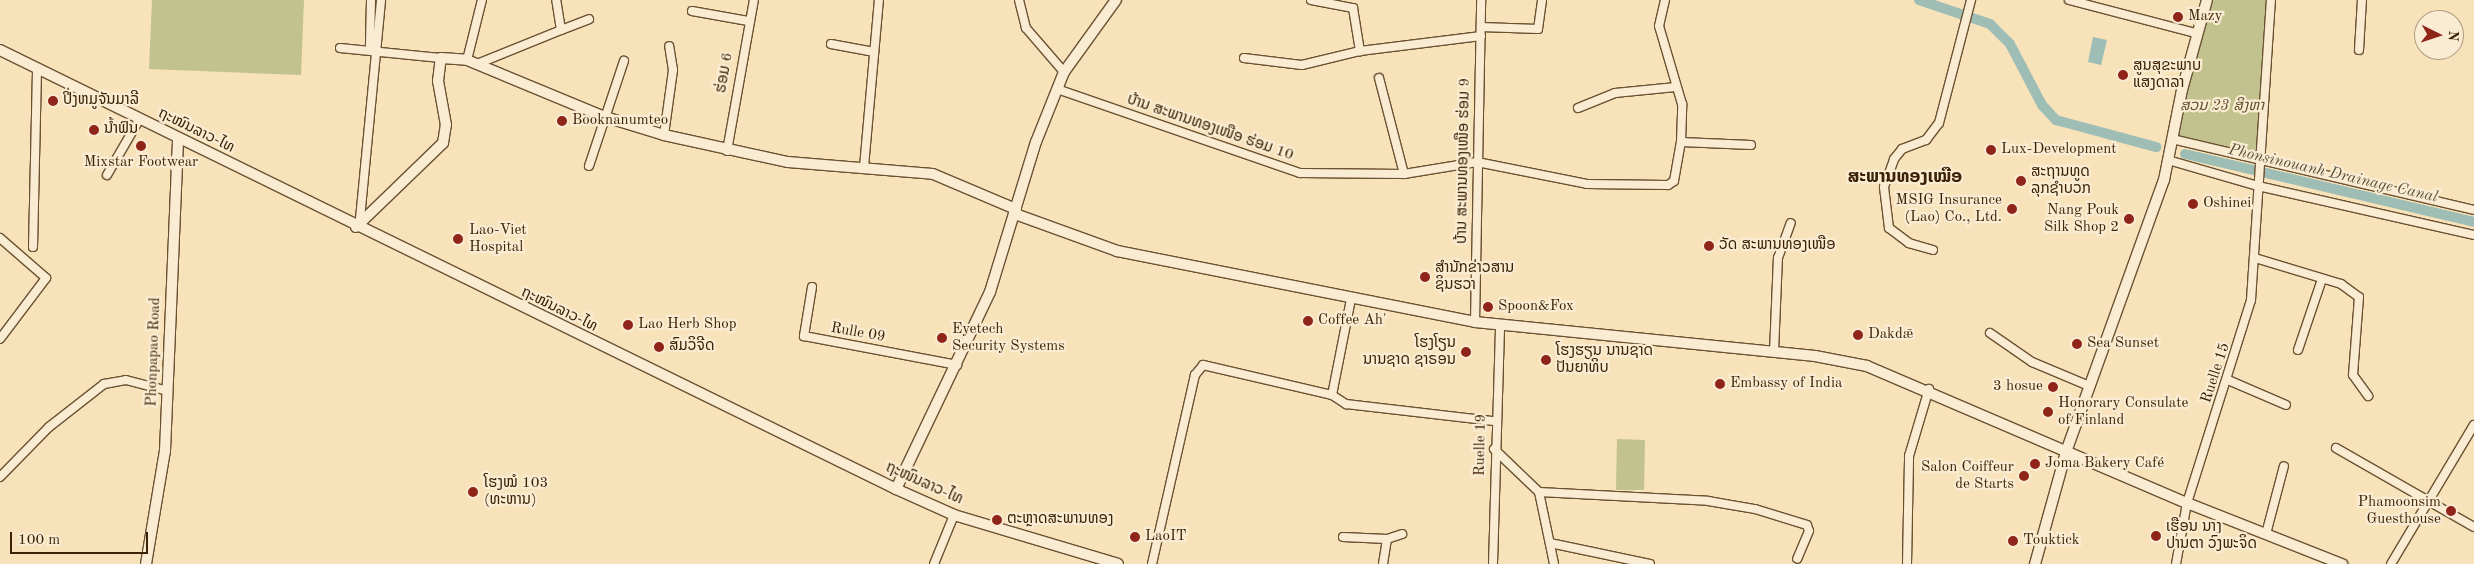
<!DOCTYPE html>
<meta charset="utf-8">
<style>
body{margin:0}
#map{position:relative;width:2474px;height:564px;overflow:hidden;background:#f7e2ba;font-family:"Old Standard TT","Noto Sans Lao",serif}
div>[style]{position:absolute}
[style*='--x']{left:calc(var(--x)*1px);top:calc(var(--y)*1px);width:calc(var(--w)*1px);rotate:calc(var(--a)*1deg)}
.green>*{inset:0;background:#c1c28d}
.water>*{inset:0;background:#9ebdb5}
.canal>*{height:10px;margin:-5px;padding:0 5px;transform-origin:5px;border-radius:5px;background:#9ebdb5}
.roads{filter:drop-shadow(1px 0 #6b5132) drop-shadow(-1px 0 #6b5132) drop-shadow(0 1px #6b5132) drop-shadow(0 -1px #6b5132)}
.street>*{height:8px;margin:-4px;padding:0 4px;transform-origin:4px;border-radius:4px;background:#faecd2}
.secondary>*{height:10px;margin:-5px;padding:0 5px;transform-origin:5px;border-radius:5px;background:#faecd2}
.dots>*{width:14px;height:14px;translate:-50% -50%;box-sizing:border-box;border:2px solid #faecd2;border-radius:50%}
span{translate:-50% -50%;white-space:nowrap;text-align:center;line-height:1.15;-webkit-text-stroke:4.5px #faecd2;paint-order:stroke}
.poi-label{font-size:15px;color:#3c2105}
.left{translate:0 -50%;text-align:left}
.right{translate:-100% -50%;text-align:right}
.street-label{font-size:15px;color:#3c2105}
.park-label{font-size:15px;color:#64512e;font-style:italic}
.water-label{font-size:16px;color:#59503a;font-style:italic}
.quarter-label{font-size:18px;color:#3c2105;font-weight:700}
.north{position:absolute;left:2414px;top:10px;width:50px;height:50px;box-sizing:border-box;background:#faecd2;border:1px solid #ae9b80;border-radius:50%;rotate:94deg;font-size:14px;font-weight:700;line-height:20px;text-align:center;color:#3c2105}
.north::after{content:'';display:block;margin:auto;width:18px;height:22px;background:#8f2418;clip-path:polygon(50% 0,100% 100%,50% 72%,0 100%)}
.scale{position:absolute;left:10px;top:532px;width:138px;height:22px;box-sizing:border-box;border:2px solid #3c2105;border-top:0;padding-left:6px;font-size:15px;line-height:18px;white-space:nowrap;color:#3c2105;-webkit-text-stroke:4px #faecd2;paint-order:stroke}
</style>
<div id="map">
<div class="green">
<i style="clip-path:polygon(152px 0,304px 0,301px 75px,149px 69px)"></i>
<i style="clip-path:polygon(2207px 0,2270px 0,2261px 161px,2172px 139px)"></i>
<i style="clip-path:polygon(1617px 439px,1645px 440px,1644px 490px,1616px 490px)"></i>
</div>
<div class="water">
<i style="clip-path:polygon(2093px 37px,2107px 40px,2101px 65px,2088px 62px)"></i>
</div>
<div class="canal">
<i style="--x:1919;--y:0;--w:75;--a:18.7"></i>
<i style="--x:1990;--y:24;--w:28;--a:45"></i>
<i style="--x:2010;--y:44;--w:69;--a:62.3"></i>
<i style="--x:2042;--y:105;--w:21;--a:47"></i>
<i style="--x:2056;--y:120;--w:104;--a:15.1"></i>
<i style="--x:2185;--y:154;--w:297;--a:13.2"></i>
</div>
<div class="roads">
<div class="street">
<i style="--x:371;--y:0;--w:45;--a:91.3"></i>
<i style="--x:370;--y:45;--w:10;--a:45"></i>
<i style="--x:1019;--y:0;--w:29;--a:76"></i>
<i style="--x:1026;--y:28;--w:58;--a:49.2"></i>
<i style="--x:1311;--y:0;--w:43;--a:10.8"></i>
<i style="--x:1353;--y:8;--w:44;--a:80.8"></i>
<i style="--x:1360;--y:51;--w:122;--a:-7.1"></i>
<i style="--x:2069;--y:0;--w:131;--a:14.6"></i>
<i style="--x:692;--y:11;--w:57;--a:10.1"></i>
<i style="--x:1481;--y:27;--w:57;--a:2"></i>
<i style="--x:1538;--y:29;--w:29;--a:-82"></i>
<i style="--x:561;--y:30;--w:30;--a:-21"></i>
<i style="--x:831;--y:44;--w:44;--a:10.5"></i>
<i style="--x:340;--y:48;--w:101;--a:5.7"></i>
<i style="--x:2359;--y:50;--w:50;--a:-86.6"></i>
<i style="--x:1244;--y:58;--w:58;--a:6.9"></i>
<i style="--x:1302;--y:65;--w:60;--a:-13.6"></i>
<i style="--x:467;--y:60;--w:62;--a:-76"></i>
<i style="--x:477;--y:64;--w:91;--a:-22"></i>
<i style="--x:561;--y:30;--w:30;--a:-99"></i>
<i style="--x:1379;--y:78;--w:99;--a:75.4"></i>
<i style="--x:1057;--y:89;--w:257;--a:19.1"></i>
<i style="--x:1300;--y:173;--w:104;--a:0.6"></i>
<i style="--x:1404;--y:174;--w:74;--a:-9.3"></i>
<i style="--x:1477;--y:162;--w:112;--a:11.3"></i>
<i style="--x:1587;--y:184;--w:81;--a:0.7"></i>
<i style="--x:1668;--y:185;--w:7;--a:-34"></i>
<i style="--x:1674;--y:181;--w:40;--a:-80"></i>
<i style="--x:1681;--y:142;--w:38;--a:-88"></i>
<i style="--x:1682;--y:104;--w:81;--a:-106.4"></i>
<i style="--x:1659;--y:26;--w:27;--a:-77"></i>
<i style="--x:1578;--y:108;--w:40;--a:-22"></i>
<i style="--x:1615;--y:93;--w:61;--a:-5.6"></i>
<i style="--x:664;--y:135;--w:66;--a:-82.1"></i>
<i style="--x:673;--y:70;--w:24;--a:-99"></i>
<i style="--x:2172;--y:139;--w:310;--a:13.2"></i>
<i style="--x:1681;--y:142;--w:70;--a:2.5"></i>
<i style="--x:727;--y:151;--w:153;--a:-79.9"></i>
<i style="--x:2168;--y:160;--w:94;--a:16.1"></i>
<i style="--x:2258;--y:186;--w:221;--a:12.8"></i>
<i style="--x:589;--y:166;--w:111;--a:-71.6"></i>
<i style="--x:864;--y:167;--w:168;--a:-84.9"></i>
<i style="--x:107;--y:175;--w:64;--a:-59.8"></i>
<i style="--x:360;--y:219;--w:220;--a:-84.5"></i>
<i style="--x:0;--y:238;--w:61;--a:41"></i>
<i style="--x:46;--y:278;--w:76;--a:127"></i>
<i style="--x:33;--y:247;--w:179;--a:-88.7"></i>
<i style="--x:1933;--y:250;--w:25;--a:-164"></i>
<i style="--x:1909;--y:243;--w:25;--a:-143"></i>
<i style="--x:1889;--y:228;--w:41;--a:-97"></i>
<i style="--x:1884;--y:187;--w:30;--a:-70"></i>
<i style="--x:1894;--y:159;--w:13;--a:-51"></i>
<i style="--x:1902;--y:149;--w:26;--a:-21"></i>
<i style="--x:1926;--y:140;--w:21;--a:-53"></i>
<i style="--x:1939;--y:123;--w:127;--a:-75.4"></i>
<i style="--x:2255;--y:258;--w:90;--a:16.8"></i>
<i style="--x:2341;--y:284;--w:22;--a:36"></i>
<i style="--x:2359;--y:297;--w:78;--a:94.4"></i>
<i style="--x:2353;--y:375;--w:26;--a:54"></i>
<i style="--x:812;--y:287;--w:50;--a:99.3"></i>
<i style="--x:804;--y:336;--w:156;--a:10.7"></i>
<i style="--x:1475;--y:322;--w:322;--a:-88.9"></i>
<i style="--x:1990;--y:333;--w:51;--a:34.6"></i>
<i style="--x:2032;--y:362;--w:62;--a:22.8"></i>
<i style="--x:2298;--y:350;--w:75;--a:-71.3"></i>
<i style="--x:1774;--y:352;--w:94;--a:-87.6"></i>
<i style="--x:1778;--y:258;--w:37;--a:-70"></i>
<i style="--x:2228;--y:380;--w:63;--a:23.3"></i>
<i style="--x:1332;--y:395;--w:98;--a:-78.8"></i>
<i style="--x:2336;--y:448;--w:159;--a:29.8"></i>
<i style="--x:1494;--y:449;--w:62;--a:43.7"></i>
<i style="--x:1539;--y:492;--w:74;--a:78.2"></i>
<i style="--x:0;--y:477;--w:70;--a:-45.6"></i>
<i style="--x:49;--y:427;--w:70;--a:-38"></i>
<i style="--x:104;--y:384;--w:22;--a:-10"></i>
<i style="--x:126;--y:380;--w:43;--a:14.7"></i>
<i style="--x:1539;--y:492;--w:169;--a:3"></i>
<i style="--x:1708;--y:501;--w:48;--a:9.7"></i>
<i style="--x:1755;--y:509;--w:54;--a:17.1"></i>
<i style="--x:1807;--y:525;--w:6;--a:72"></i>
<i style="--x:1809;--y:531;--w:30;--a:113"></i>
<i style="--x:2266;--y:534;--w:70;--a:-75.2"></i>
<i style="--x:1343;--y:537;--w:44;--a:2.6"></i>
<i style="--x:1387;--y:539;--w:16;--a:-18"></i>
<i style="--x:1550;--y:543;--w:102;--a:11.9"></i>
<i style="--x:934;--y:564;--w:53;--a:-67.8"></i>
<i style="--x:1152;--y:564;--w:194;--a:-77.2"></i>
<i style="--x:1195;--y:375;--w:13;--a:-51"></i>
<i style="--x:1203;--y:365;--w:132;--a:13.1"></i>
<i style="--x:1332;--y:395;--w:17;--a:33"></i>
<i style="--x:1346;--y:404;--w:149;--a:6.6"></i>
<i style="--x:1383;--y:564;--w:25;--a:-81"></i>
<i style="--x:1493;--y:564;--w:238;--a:-88.3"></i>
<i style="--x:1907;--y:564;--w:108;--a:-88.9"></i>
<i style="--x:1909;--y:456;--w:70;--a:-73.4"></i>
<i style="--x:2176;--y:564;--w:62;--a:-79.8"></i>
<i style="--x:2187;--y:503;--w:213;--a:-72.5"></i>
<i style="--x:2251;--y:300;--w:301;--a:-86.2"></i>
<i style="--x:2391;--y:564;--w:162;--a:-59.2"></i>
</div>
<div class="secondary">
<i style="--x:0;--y:50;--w:998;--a:26.1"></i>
<i style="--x:896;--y:489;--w:64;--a:24.1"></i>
<i style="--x:954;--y:515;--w:171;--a:16.6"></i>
<i style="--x:1015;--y:214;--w:109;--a:19.9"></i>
<i style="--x:1117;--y:251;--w:365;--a:11.2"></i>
<i style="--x:1475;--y:322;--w:342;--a:5.7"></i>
<i style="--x:1815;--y:356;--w:53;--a:10.9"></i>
<i style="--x:1867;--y:366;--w:348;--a:23.2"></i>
<i style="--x:2187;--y:503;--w:167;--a:21.5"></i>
<i style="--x:356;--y:227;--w:121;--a:-44"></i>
<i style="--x:443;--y:143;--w:18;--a:-81"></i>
<i style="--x:446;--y:125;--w:45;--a:-100.3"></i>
<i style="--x:438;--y:81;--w:23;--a:-83"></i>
<i style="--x:441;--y:58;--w:26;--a:4"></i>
<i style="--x:467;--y:60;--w:146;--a:22.5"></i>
<i style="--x:602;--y:116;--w:65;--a:17"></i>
<i style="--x:664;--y:135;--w:127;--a:12.3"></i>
<i style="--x:788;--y:162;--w:145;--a:4.7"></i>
<i style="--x:933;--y:174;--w:90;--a:22.9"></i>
<i style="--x:896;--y:489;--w:218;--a:-64.5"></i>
<i style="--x:990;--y:292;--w:157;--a:-73"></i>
<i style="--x:1036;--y:142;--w:75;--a:-68.2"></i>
<i style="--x:1064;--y:72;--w:89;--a:-54.2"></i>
<i style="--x:146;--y:564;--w:115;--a:-80.5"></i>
<i style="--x:165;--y:451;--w:312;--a:-87.6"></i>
<i style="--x:2035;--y:564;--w:119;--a:-74.5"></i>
<i style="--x:2067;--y:449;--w:286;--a:-70.2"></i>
<i style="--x:2164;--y:180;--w:92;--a:-78.7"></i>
<i style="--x:2182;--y:90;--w:93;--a:-74.5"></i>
</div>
</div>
<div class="dots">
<i style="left:2178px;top:17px;background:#8f2418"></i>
<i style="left:2123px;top:75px;background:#8f2418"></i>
<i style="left:53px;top:101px;background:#8f2418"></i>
<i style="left:562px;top:121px;background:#8f2418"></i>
<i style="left:94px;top:130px;background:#8f2418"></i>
<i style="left:141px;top:146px;background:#8f2418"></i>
<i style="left:1991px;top:150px;background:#8f2418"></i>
<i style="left:2021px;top:181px;background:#8f2418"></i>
<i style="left:2193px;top:204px;background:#8f2418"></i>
<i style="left:2012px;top:209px;background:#8f2418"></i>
<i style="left:2129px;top:219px;background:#8f2418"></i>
<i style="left:458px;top:239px;background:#8f2418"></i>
<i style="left:1709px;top:246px;background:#8f2418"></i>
<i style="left:1425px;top:277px;background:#8f2418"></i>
<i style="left:1488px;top:307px;background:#8f2418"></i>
<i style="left:1308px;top:321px;background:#8f2418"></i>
<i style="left:628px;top:325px;background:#8f2418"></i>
<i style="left:1858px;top:335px;background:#8f2418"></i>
<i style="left:942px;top:338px;background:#8f2418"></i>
<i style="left:2077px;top:344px;background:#8f2418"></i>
<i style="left:659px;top:347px;background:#8f2418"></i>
<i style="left:1466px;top:352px;background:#8f2418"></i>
<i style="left:1546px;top:360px;background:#8f2418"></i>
<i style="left:1720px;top:384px;background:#8f2418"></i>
<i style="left:2053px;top:387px;background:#8f2418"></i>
<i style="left:2048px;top:412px;background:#8f2418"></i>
<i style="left:2035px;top:464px;background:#8f2418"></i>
<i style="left:2024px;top:476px;background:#8f2418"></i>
<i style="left:473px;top:492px;background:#8f2418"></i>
<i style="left:2451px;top:511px;background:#8f2418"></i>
<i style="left:997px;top:520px;background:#8f2418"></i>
<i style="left:2156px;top:536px;background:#8f2418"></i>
<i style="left:1135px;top:537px;background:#8f2418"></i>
<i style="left:2013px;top:541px;background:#8f2418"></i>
</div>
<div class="poi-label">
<span class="left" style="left:2188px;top:17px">Mazy</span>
<span class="left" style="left:2133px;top:75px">ສູນສຸຂະພາບ<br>ແສງດາລາ</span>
<span class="left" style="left:63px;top:101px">ປີ່ງຫມູຈັນມາລີ</span>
<span class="left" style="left:572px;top:121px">Booknanumteo</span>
<span class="left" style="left:104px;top:130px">ນ້ຳຟົນ</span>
<span class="left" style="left:2001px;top:150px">Lux-Development</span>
<span style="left:141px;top:163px">Mixstar Footwear</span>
<span class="left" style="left:2031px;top:181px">ສະຖານທູດ<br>ລຸກຊຳບວກ</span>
<span class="right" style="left:2002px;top:209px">MSIG Insurance<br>(Lao) Co., Ltd.</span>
<span class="left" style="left:2203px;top:204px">Oshinei</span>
<span class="right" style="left:2119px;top:219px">Nang Pouk<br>Silk Shop 2</span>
<span class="left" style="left:469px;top:239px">Lao-Viet<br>Hospital</span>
<span class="left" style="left:1719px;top:246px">ວັດ ສະພານທອງເໜືອ</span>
<span class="left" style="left:1435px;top:277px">ສຳນັກຂ່າວສານ<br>ຊິນຮວາ</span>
<span class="left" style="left:1498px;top:307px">Spoon&amp;Fox</span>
<span class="left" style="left:1318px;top:321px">Coffee Ah'</span>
<span class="left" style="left:638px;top:325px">Lao Herb Shop</span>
<span class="left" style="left:952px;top:338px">Eyetech<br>Security Systems</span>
<span class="left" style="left:1868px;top:335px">Dakdǣ</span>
<span class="right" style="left:1456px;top:352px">ໂຮງໂຽນ<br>ນານຊາດ ຊາຣອນ</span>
<span class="left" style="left:2087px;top:344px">Sea Sunset</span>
<span class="left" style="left:669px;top:347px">ສົມວິຈີດ</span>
<span class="left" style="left:1556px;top:360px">ໂຮງຮຽນ ນານຊາດ<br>ປັນຍາທິບ</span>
<span class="left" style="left:1730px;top:384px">Embassy of India</span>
<span class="right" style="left:2043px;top:387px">3 hosue</span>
<span class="left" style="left:2058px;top:412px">Honorary Consulate<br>of Finland</span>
<span class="left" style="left:2045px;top:464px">Joma Bakery Café</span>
<span class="right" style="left:2014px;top:476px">Salon Coiffeur<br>de Starts</span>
<span class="left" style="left:484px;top:492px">ໂຮງໝໍ 103<br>(ທະຫານ)</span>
<span class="right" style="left:2441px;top:511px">Phamoonsim<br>Guesthouse</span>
<span class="left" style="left:1007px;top:520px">ຕະຫຼາດສະພານທອງ</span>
<span class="left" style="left:2166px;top:536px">ເຮືອນ ນາງ<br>ປານຕາ ວົງພະຈິດ</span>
<span class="left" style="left:1145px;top:537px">LaoIT</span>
<span class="left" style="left:2023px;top:541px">Touktick</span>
</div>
<div class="street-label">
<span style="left:725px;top:73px;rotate:-80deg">ຮ່ອມ 6</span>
<span style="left:1210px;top:128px;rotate:19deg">ບ້ານ ສະພານທອງເໜືອ ຮ່ອມ 10</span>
<span style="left:196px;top:131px;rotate:26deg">ຖະໜົນລາວ-ໄທ</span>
<span style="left:1464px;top:161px;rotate:-89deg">ບ້ານ ສະພານທອງເໜືອ ຮ່ອມ 9</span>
<span style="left:559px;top:310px;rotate:26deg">ຖະໜົນລາວ-ໄທ</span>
<span style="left:858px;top:333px;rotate:10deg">Rulle 09</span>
<span style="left:154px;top:352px;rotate:-88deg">Phonpapao Road</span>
<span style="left:2216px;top:373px;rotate:-72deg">Ruelle 15</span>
<span style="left:1481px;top:445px;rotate:-89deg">Ruelle 19</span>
<span style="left:924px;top:484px;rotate:24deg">ຖະໜົນລາວ-ໄທ</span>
</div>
<div class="park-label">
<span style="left:2222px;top:107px">ສວນ 23 ສິງຫາ</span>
</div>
<div class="water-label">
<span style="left:2333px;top:174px;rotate:13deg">Phonsinouanh Drainage Canal</span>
</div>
<div class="quarter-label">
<span style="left:1905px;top:177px">ສະພານທອງເໝືອ</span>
</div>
<div class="north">N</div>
<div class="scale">100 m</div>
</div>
